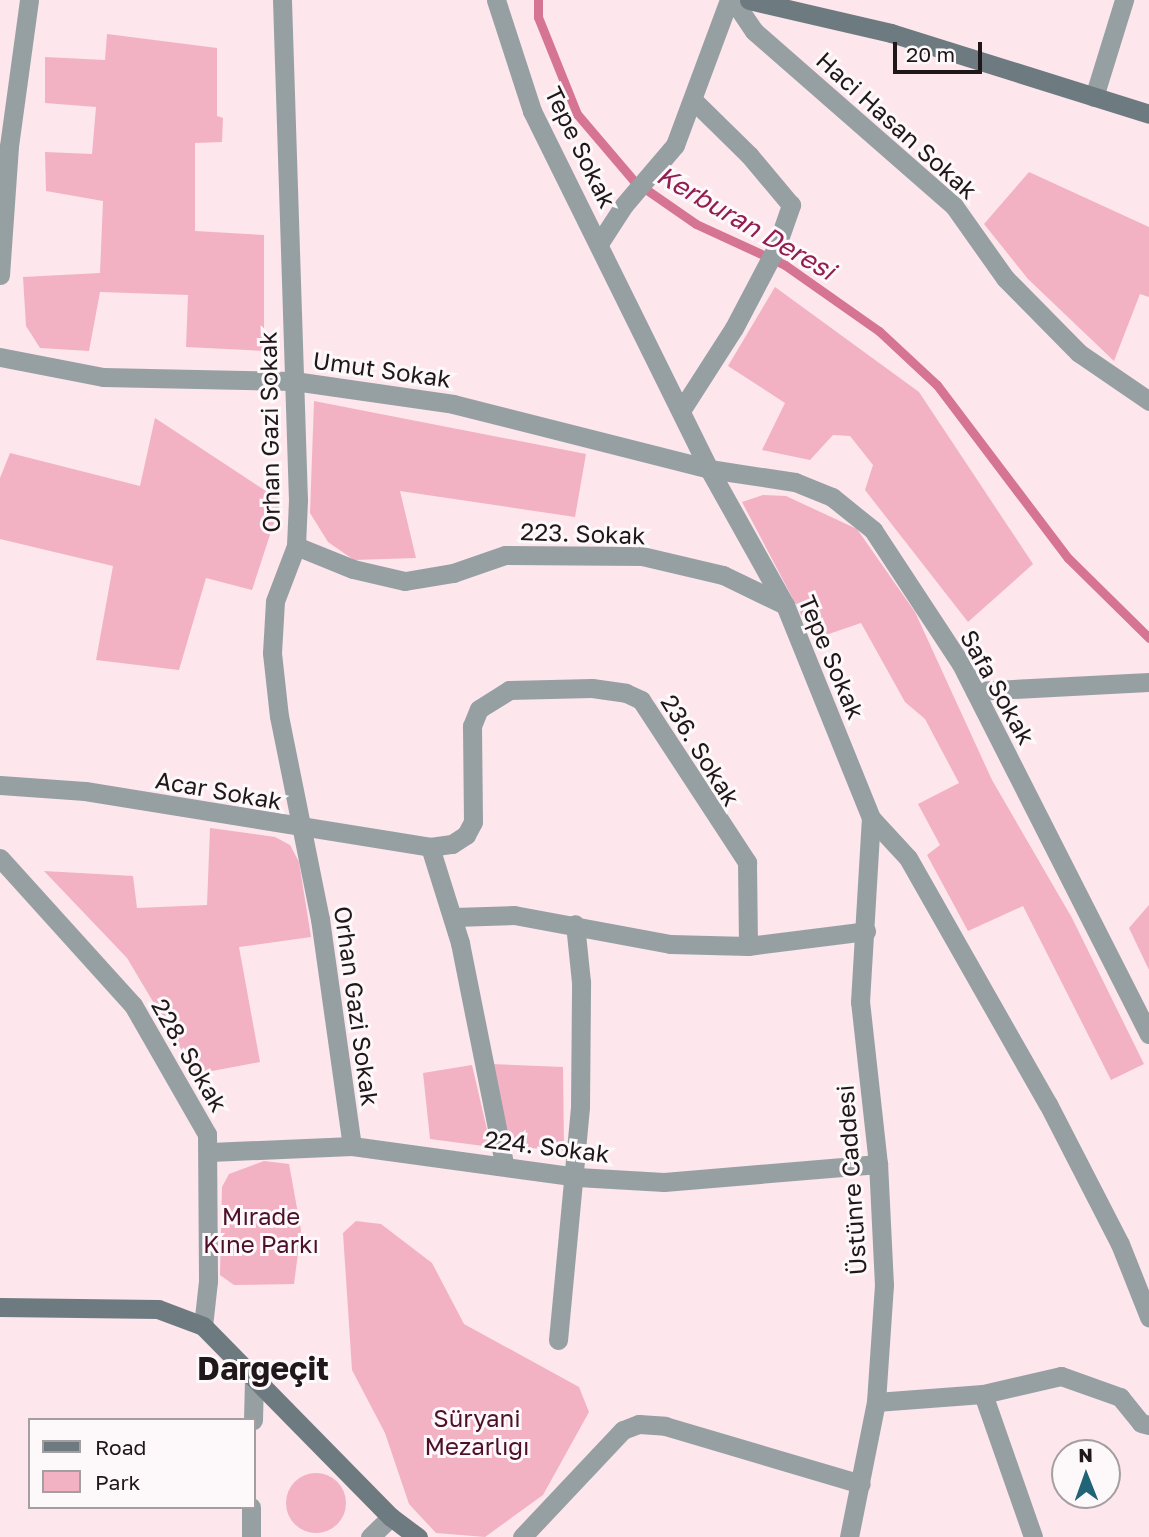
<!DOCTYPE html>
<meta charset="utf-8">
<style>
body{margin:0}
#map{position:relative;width:1149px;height:1537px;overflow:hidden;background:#fde6ec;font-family:"Golos Text",sans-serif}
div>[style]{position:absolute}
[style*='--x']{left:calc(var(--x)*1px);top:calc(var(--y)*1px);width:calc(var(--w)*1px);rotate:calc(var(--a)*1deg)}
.green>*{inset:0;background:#f2b2c4}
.round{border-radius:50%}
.stream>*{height:9px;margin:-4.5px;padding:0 4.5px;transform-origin:4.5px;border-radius:4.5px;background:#d67494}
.pedestrian>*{height:19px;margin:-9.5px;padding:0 9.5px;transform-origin:9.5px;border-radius:9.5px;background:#96a0a3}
.minor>*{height:19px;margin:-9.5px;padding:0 9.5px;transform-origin:9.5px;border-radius:9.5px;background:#96a0a3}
.tertiary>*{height:19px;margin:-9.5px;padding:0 9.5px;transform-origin:9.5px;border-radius:9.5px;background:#96a0a3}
.secondary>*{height:19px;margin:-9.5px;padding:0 9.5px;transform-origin:9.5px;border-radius:9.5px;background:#6d7b80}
span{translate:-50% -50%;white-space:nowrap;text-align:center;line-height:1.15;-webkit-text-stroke:6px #fdf8fa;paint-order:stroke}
.street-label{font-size:24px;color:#1f1719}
.park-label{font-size:24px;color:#4d1029}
.water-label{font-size:26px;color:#931d50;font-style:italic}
.district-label{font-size:32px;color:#1f1719;font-weight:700}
.legend{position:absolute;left:28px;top:1418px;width:228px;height:91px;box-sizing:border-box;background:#fdf8fa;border:2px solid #a49ea0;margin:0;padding:9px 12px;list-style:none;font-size:21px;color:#1f1719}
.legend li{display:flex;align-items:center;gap:14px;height:35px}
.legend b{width:35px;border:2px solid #a49ea0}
.north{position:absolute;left:1051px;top:1439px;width:70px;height:70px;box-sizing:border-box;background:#fdf8fa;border:2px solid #a49ea0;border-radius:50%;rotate:359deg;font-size:19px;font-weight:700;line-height:28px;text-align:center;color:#1f1719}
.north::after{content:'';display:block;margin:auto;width:24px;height:32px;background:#216477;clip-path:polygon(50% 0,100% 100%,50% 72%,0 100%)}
.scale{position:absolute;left:893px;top:42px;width:89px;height:32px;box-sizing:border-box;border:4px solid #1f1719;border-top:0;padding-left:9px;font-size:21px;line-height:24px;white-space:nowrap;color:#1f1719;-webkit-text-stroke:5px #fdf8fa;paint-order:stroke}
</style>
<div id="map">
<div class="green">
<i style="clip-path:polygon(107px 34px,217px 48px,217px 116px,223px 118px,222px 142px,195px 143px,195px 231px,264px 235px,264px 351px,186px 347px,188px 295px,100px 292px,89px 351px,40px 348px,26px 326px,23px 277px,100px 273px,103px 201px,46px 191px,45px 152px,92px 154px,96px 107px,45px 103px,45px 57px,105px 60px)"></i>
<i style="clip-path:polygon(1029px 172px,1149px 227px,1149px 297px,1140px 294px,1114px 361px,1028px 279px,984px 224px)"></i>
<i style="clip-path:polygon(775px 287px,919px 392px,1033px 564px,968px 622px,865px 490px,873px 465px,850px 436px,833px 435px,810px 460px,762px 450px,785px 403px,728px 366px)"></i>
<i style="clip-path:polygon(314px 401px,586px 454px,575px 517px,400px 491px,416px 558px,354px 560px,328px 542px,310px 513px)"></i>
<i style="clip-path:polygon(155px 418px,281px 501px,252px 590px,206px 578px,179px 670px,96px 660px,113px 566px,0 539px,0 478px,10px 453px,140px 486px)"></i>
<i style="clip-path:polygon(763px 495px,786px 496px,857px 529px,915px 612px,992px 780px,1072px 918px,1144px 1064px,1111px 1080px,1023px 906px,968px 931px,927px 855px,940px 845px,918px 804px,959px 783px,925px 719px,905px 702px,861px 623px,814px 639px,742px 502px)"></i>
<i style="clip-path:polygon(210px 828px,275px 837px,290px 845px,299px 862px,311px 937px,239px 947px,260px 1062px,196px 1074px,127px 958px,44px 871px,133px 876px,137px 908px,207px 905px)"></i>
<i style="clip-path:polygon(1149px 905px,1149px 970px,1129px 928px)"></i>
<i style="clip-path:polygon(491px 1064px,563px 1067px,564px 1150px,510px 1147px)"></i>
<i style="clip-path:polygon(472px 1065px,491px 1147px,430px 1139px,423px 1073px)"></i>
<i style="clip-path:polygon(264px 1161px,289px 1164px,301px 1230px,294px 1284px,234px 1285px,220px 1275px,222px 1187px,229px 1174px)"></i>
<i style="clip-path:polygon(356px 1221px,381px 1224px,432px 1263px,464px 1324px,579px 1387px,589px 1412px,543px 1495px,485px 1537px,436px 1533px,409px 1504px,385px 1433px,352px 1370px,343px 1233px)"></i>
<i class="round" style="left:286px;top:1473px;width:60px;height:60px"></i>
</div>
<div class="stream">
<i style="--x:538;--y:0;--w:17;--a:90"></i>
<i style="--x:538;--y:17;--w:105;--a:68.1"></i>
<i style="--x:577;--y:114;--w:88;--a:49.6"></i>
<i style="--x:634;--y:181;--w:75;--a:34.7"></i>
<i style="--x:696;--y:224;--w:98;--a:24.7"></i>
<i style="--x:785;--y:265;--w:115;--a:35.1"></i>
<i style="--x:879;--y:331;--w:79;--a:43"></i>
<i style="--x:937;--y:385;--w:217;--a:52.9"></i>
<i style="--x:1068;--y:558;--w:114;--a:44.6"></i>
</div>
<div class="pedestrian">
<i style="--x:577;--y:1177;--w:87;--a:3.3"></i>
<i style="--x:664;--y:1182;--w:215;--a:-4.8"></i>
<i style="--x:983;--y:1394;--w:151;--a:70.7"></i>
<i style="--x:876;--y:1402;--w:107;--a:-4.3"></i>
<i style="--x:983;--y:1394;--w:80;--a:-13"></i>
<i style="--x:1061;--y:1376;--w:63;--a:19.6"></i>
<i style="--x:1120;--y:1397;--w:33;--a:51"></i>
<i style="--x:1141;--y:1423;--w:8;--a:14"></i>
</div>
<div class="minor">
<i style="--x:282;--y:0;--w:500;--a:88.17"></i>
<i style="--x:298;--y:500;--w:46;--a:92.5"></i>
<i style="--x:296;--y:546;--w:59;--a:110.9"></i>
<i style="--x:275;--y:601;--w:52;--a:93.3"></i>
<i style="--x:272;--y:653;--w:63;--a:83.7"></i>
<i style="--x:279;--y:716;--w:207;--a:78.6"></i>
<i style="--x:320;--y:919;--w:229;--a:82"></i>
<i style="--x:496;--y:0;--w:117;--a:72"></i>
<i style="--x:532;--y:111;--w:399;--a:63.7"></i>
<i style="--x:709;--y:469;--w:156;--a:60.8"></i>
<i style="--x:785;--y:605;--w:230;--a:68"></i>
<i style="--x:871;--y:818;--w:54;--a:47.2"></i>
<i style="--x:908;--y:858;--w:283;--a:60.4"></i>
<i style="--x:1048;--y:1104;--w:157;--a:62.8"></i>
<i style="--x:1120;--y:1244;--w:79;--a:68.3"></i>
<i style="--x:733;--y:0;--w:37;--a:56"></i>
<i style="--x:754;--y:31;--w:266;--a:41.2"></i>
<i style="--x:954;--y:206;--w:88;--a:54.7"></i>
<i style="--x:1005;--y:278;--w:105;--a:45.4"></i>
<i style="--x:1079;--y:353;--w:85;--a:34.4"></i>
<i style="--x:1094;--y:97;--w:102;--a:-72.8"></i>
<i style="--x:600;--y:242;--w:44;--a:-57"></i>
<i style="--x:624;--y:205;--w:79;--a:-49.6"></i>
<i style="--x:675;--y:145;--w:155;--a:-69.6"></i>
<i style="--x:0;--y:275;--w:129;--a:-86"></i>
<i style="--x:9;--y:146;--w:147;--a:-82.2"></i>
<i style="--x:0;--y:357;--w:105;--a:11"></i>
<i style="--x:103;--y:377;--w:191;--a:1.2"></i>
<i style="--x:294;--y:381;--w:161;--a:8.2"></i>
<i style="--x:453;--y:404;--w:264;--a:14.2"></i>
<i style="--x:709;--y:469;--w:87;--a:8.6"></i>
<i style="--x:795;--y:482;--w:40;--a:22"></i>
<i style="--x:832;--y:497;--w:53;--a:38.8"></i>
<i style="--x:873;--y:530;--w:160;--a:56.7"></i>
<i style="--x:961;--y:664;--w:415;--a:63.1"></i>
<i style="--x:682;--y:409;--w:96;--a:-57.3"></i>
<i style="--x:734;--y:328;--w:90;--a:-62.3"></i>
<i style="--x:776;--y:248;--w:46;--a:-70.8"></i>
<i style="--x:791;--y:205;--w:65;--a:-130"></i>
<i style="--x:749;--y:155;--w:76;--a:-135.5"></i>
<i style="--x:296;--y:546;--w:61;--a:22"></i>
<i style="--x:353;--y:569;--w:53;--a:13"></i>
<i style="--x:405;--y:581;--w:49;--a:-9.5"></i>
<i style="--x:453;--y:573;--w:55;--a:-19.1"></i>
<i style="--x:505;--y:555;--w:137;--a:0.4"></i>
<i style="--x:642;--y:556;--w:83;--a:13.2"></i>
<i style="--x:723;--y:575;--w:69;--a:25.8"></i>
<i style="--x:975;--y:691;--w:174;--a:-3"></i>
<i style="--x:0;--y:785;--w:85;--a:4"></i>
<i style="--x:85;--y:791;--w:350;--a:9.2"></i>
<i style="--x:430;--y:847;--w:22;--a:-8"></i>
<i style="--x:452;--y:844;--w:17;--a:-33"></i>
<i style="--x:466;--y:835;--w:15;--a:-62"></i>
<i style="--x:473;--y:822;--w:96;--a:-90.6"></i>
<i style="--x:472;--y:726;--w:18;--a:-68"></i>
<i style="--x:479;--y:709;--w:36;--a:-32"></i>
<i style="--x:509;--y:690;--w:83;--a:-1.4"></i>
<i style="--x:592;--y:688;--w:34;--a:8"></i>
<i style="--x:626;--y:693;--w:17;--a:25"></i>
<i style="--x:641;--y:700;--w:194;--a:56.8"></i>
<i style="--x:747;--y:862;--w:84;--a:89.3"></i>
<i style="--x:430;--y:847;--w:101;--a:72.6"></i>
<i style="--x:460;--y:943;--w:225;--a:78.7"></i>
<i style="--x:0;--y:858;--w:198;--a:47.9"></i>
<i style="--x:133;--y:1005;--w:149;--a:60.2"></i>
<i style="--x:207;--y:1134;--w:147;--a:89.6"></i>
<i style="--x:208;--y:1281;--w:45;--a:96.3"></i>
<i style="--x:454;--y:917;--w:60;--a:-1.9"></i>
<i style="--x:514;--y:915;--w:159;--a:10.5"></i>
<i style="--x:670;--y:944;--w:78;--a:1.5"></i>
<i style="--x:748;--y:946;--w:119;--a:-7.2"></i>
<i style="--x:210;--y:1152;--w:142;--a:-2.4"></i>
<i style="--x:352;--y:1146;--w:227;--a:7.8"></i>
<i style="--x:558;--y:1340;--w:234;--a:-84.6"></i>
<i style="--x:580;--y:1107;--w:125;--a:-89.5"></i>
<i style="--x:581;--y:982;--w:58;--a:-95.9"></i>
<i style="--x:370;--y:1537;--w:29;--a:-44"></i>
<i style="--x:522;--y:1537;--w:147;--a:-46.7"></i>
<i style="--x:623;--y:1430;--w:17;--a:-21"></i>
<i style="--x:639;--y:1424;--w:26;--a:4"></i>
<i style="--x:665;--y:1426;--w:204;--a:16.5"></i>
</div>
<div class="tertiary">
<i style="--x:253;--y:1420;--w:42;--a:-88.6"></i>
<i style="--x:251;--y:1537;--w:30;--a:-90"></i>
<i style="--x:849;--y:1537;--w:138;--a:-78.7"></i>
<i style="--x:876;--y:1402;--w:117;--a:-86.1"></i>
<i style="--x:884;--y:1285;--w:121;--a:-92.8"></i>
<i style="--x:878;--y:1164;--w:163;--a:-96.3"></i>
<i style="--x:860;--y:1002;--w:184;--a:-86.6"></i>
</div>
<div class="secondary">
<i style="--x:749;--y:0;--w:146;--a:13.1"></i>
<i style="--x:891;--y:33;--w:270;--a:17.4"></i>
<i style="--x:0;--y:1307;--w:158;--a:0.7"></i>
<i style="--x:158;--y:1309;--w:48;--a:20.7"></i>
<i style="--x:203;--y:1326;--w:268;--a:45.5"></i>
<i style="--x:391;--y:1517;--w:34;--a:37"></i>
</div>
<div class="street-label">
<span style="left:897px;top:125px;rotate:42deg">Haci Hasan Sokak</span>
<span style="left:581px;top:147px;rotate:64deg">Tepe Sokak</span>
<span style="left:382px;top:369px;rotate:8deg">Umut Sokak</span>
<span style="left:269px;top:432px;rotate:-91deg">Orhan Gazi Sokak</span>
<span style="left:583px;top:533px;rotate:2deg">223. Sokak</span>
<span style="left:832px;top:657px;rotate:67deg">Tepe Sokak</span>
<span style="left:998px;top:687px;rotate:61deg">Safa Sokak</span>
<span style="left:701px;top:750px;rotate:58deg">236. Sokak</span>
<span style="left:219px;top:790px;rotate:10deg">Acar Sokak</span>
<span style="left:357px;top:1006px;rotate:82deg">Orhan Gazi Sokak</span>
<span style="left:190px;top:1055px;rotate:60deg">228. Sokak</span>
<span style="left:547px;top:1146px;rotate:7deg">224. Sokak</span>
<span style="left:851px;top:1180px;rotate:-94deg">Üstünre Caddesi</span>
</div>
<div class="park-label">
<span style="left:261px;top:1230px">Mırade<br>Kıne Parkı</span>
<span style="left:477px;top:1432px">Süryani<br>Mezarlığı</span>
</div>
<div class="water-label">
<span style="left:746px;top:223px;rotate:30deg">Kerburan Deresi</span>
</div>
<div class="district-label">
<span style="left:263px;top:1368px">Dargeçit</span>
</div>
<ul class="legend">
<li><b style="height:9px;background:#6d7b80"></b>Road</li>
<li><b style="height:19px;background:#f2b2c4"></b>Park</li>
</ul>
<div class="north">N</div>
<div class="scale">20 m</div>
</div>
